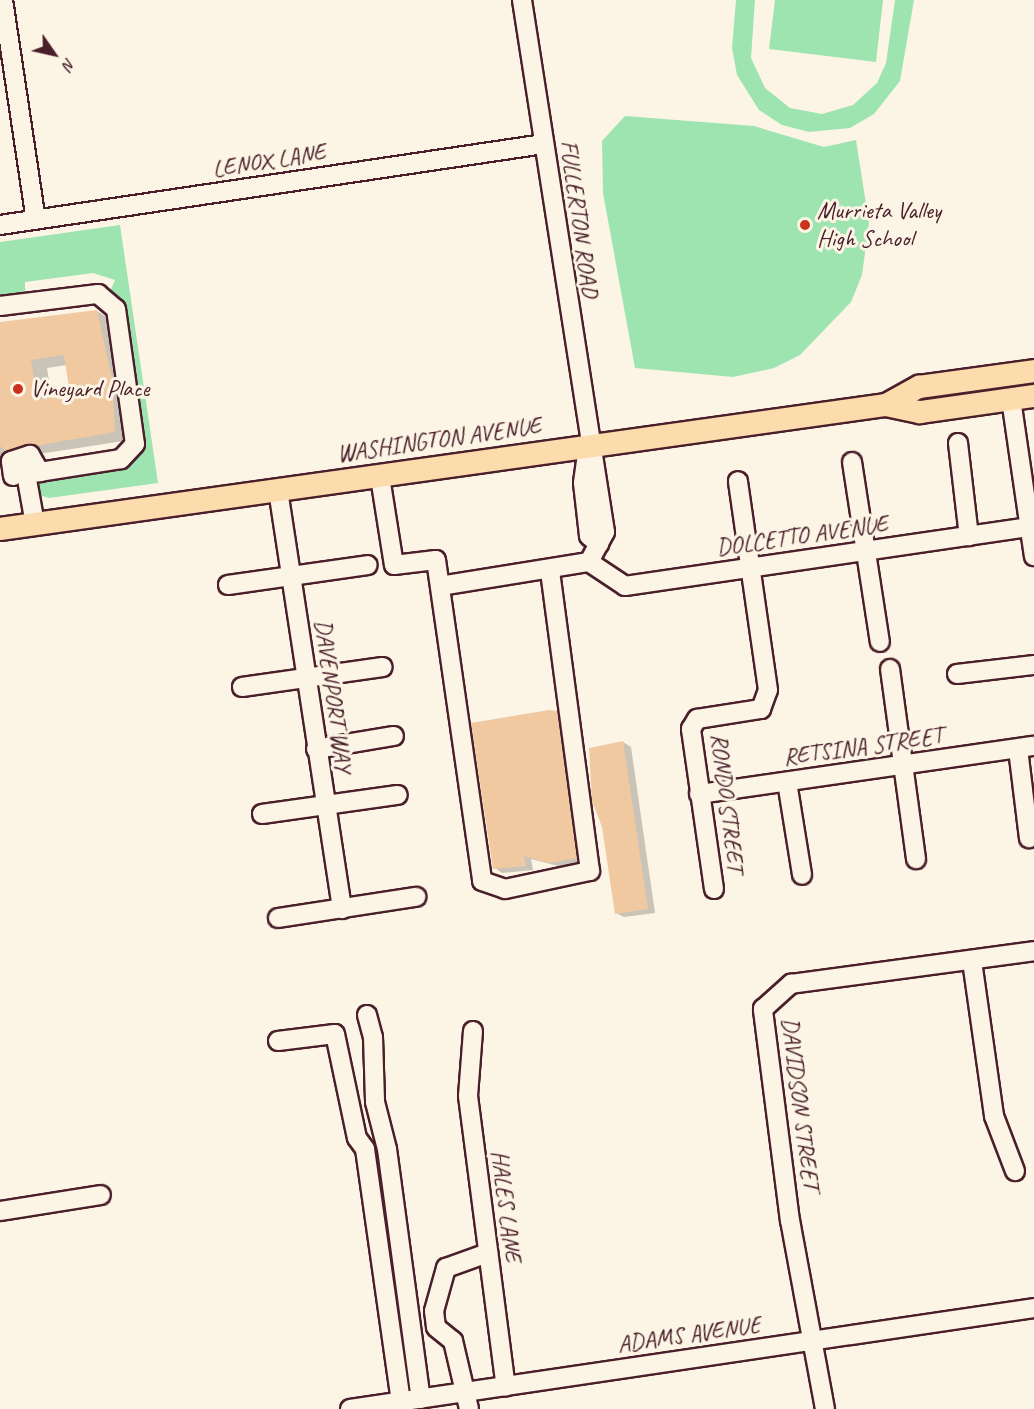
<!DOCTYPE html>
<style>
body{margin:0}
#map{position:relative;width:1034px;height:1409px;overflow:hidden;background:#fcf5e5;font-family:Caveat,sans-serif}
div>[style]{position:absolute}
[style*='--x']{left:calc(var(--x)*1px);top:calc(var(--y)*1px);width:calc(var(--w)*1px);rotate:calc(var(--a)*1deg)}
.green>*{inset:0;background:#9ee4b0}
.shadow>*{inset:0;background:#0003}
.building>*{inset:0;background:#f1c9a1}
.roads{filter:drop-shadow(2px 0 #4a1f2b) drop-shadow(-2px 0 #4a1f2b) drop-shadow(0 2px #4a1f2b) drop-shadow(0 -2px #4a1f2b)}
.minor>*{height:18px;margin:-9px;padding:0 9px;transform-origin:9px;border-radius:9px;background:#fcf5e5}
.major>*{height:22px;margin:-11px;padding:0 11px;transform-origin:11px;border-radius:11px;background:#fcdcac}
.dots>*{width:16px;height:16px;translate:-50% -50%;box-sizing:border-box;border:3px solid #fcf5e5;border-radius:50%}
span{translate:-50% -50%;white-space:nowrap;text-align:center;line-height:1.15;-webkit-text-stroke:6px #fcf5e5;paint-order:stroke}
.street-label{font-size:24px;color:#4a1f2b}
.poi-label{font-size:24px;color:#4a1f2b}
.left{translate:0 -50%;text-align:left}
.north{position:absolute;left:24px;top:24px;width:60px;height:60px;-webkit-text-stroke:4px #fcf5e5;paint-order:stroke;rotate:124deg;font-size:16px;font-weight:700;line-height:24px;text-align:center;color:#4a1f2b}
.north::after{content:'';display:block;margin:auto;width:21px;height:27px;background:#4a1f2b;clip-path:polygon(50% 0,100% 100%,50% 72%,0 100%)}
</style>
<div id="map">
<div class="green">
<i style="clip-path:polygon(736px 0,755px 0,751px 58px,765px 88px,790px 108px,822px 114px,853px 105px,877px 83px,886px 63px,895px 0,914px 0,900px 81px,874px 114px,850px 128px,809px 132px,782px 125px,759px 110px,737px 75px,732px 48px)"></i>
<i style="clip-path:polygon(775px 0,883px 0,876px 62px,769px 49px)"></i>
<i style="clip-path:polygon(625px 116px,754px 126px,824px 147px,856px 140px,869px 223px,862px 275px,851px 302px,800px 355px,774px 368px,733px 377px,635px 368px,603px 193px,602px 141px)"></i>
<i style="clip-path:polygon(120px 225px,158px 483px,49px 498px,36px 494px,40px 480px,128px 468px,143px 451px,120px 301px,110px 291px,115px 280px,93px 273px,25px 282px,25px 294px,0 298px,0 242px)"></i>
</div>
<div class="shadow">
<i style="clip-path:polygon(evenodd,97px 311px,113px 321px,130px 440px,0 460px,0 325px,97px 311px,67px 365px,72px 396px,52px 399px,47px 368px,67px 365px)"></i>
<i style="clip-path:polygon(557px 713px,565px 717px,584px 862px,558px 866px,531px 859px,533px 870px,502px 873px,495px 868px)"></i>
<i style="clip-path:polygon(623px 742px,631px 747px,655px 913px,624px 917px,616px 913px)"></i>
</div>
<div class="building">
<i style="clip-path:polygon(evenodd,97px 310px,112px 378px,115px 432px,6px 451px,0 446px,0 322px,97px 310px,64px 355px,70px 395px,37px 400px,31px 360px,64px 355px)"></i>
<i style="clip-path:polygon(549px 710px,557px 711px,577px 858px,549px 863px,524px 856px,526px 866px,493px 869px,471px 723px)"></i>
<i style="clip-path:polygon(623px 741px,648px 909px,615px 914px,602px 827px,592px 801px,589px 748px)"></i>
</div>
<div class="roads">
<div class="minor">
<i style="--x:3;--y:0;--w:222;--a:81.5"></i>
<i style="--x:0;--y:225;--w:550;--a:-8.47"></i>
<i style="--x:0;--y:306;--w:99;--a:-7"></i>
<i style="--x:98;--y:294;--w:23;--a:40"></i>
<i style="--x:116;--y:309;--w:136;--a:82"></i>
<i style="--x:135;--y:444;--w:21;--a:133"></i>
<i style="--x:121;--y:459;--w:96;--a:171"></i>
<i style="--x:26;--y:474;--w:51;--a:79.8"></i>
<i style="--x:1011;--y:399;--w:159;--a:81.7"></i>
<i style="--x:958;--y:443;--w:94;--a:83.3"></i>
<i style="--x:587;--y:454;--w:29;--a:98"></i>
<i style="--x:583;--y:483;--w:53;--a:83.5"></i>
<i style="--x:589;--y:536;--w:13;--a:39"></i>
<i style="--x:852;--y:462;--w:182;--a:81.2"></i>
<i style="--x:13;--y:476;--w:15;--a:-98"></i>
<i style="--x:11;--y:461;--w:20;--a:-18"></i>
<i style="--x:30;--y:455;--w:20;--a:60"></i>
<i style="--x:380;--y:477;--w:89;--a:81"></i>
<i style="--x:394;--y:565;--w:42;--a:-6.8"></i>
<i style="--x:436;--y:560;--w:324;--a:81.8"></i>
<i style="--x:482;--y:881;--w:24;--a:19"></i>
<i style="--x:505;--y:889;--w:87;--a:-12"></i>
<i style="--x:590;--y:871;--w:302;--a:-97.6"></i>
<i style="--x:278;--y:490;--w:424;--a:81.3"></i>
<i style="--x:589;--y:562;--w:43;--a:33.7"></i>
<i style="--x:625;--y:586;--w:409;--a:-8.3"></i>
<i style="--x:228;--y:585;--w:141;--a:-8.1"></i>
<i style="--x:440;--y:586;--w:151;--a:-9.2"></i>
<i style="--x:589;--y:562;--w:34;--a:-62"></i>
<i style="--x:605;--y:532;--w:538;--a:-98.87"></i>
<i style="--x:890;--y:669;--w:192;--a:82.2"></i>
<i style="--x:957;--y:674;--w:78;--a:-6.7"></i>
<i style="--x:242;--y:687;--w:142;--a:-8.1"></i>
<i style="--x:316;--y:749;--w:79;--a:-9.5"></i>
<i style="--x:1018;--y:749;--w:90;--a:83"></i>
<i style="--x:787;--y:782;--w:94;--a:80.8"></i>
<i style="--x:699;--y:794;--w:338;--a:-8.2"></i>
<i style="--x:262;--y:814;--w:137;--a:-8"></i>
<i style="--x:714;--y:889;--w:162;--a:-98.2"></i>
<i style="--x:691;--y:729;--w:12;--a:-59"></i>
<i style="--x:697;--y:719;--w:65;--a:-8.9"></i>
<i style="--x:761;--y:709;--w:20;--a:-70"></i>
<i style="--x:768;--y:690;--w:211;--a:-98.2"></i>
<i style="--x:278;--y:918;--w:140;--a:-8.7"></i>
<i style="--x:972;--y:961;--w:157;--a:81.9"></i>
<i style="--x:994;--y:1116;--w:59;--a:69.1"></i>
<i style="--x:367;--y:1015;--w:23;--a:75"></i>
<i style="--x:373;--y:1037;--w:65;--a:88.2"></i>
<i style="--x:375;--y:1102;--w:49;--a:75.7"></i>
<i style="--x:387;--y:1149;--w:252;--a:82.3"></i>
<i style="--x:473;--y:1031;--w:65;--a:94.4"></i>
<i style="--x:468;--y:1096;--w:293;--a:82.6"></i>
<i style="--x:278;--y:1041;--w:57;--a:-7"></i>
<i style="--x:335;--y:1034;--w:106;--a:78.1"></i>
<i style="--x:357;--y:1138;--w:14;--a:54"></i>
<i style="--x:365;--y:1149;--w:256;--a:81.9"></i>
<i style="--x:0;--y:1211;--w:102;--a:-9"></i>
<i style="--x:350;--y:1409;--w:691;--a:-8.4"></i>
<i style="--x:469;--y:1409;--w:70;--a:-103.2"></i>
<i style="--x:453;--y:1341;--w:22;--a:-141"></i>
<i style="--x:436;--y:1327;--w:16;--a:-97"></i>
<i style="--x:434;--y:1311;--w:45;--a:-74.4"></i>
<i style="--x:446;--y:1268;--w:45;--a:-19.7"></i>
<i style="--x:825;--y:1409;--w:191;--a:-100.5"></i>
<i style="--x:790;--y:1221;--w:214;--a:-97.3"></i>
<i style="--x:763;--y:1009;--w:38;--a:-42"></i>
<i style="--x:791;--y:984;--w:245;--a:-7.7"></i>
</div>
<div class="major">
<i style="--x:886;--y:405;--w:38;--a:-29"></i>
<i style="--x:919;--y:387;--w:116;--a:-7.9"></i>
<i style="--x:0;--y:529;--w:895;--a:-7.97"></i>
<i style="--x:886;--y:405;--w:35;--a:12"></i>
<i style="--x:920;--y:412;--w:115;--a:-8"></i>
</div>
</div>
<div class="dots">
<i style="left:805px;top:225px;background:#c8321e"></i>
<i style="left:18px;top:389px;background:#c8321e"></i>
</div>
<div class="street-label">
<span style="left:269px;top:161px;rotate:-9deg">LENOX LANE</span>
<span style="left:579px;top:219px;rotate:82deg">FULLERTON ROAD</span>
<span style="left:439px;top:440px;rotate:-8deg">WASHINGTON AVENUE</span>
<span style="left:802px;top:536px;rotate:-8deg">DOLCETTO AVENUE</span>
<span style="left:333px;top:696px;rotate:82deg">DAVENPORT WAY</span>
<span style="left:863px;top:747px;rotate:-8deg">RETSINA STREET</span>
<span style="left:727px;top:803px;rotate:83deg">RONDO STREET</span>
<span style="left:800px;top:1104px;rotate:83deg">DAVIDSON STREET</span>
<span style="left:506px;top:1206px;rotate:83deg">HALES LANE</span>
<span style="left:689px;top:1335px;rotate:-8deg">ADAMS AVENUE</span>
</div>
<div class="poi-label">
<span class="left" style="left:817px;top:225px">Murrieta Valley<br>High School</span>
<span class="left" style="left:30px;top:389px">Vineyard Place</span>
</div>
<div class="north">N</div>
</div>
